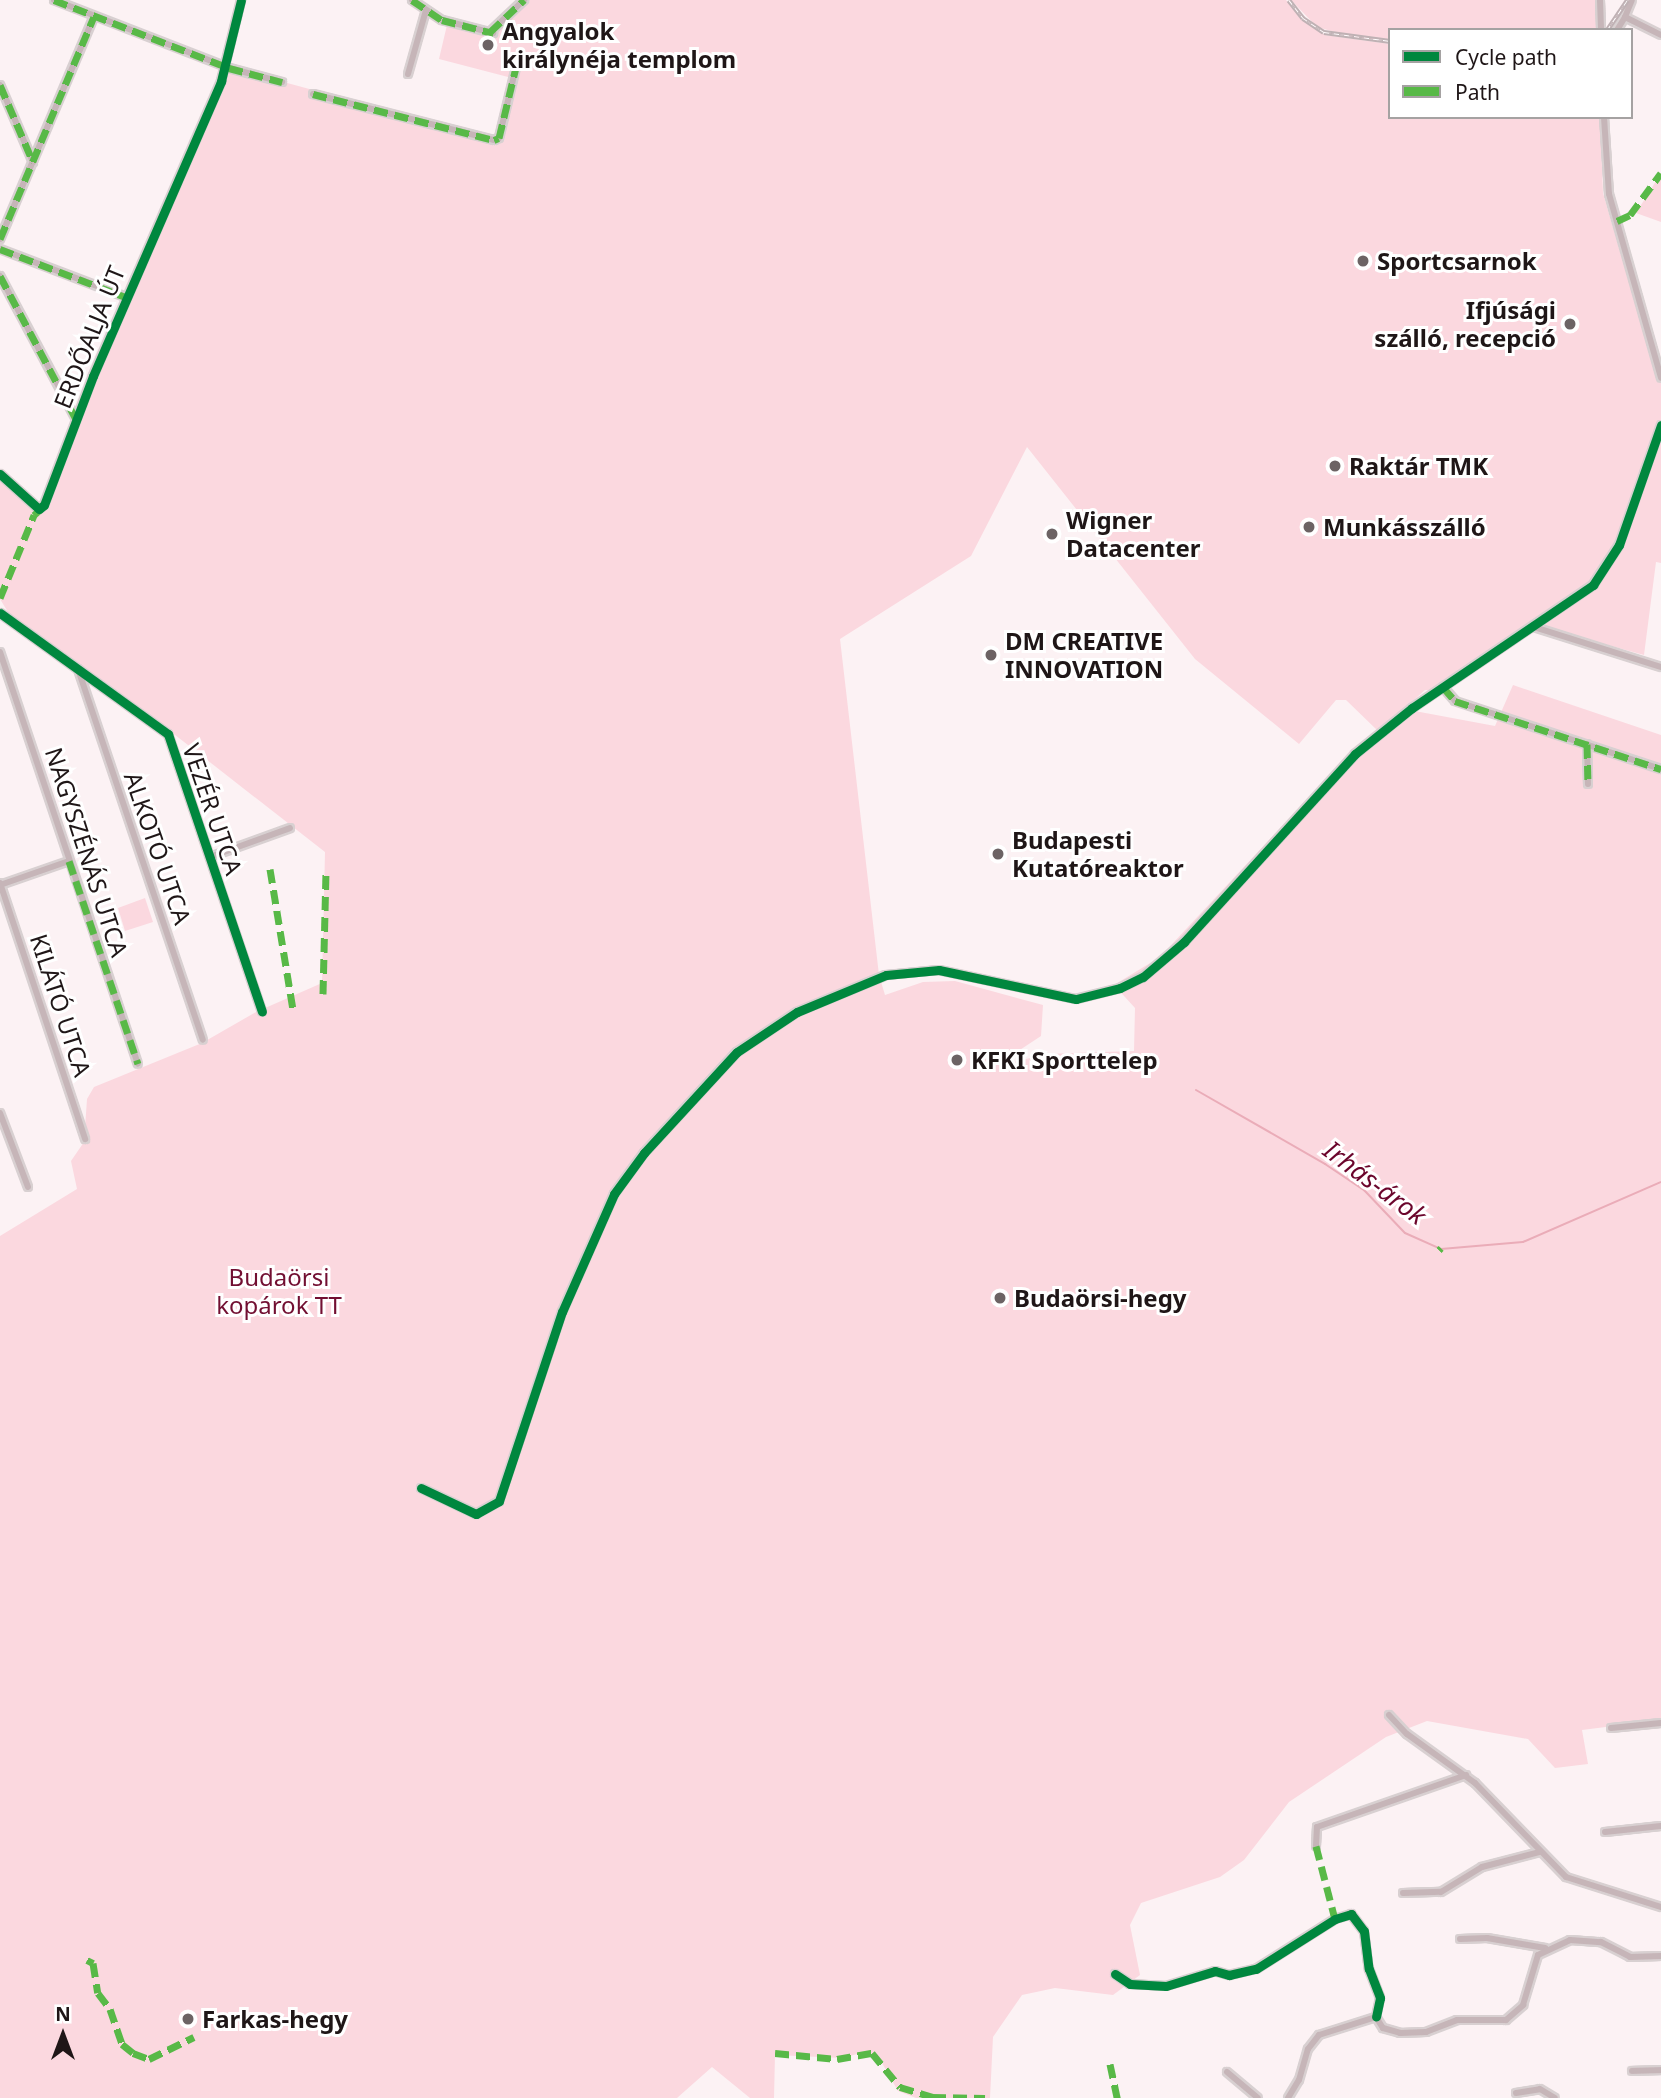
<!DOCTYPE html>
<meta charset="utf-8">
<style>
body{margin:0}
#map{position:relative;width:1661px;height:2098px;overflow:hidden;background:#fcf2f4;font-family:"Noto Sans",sans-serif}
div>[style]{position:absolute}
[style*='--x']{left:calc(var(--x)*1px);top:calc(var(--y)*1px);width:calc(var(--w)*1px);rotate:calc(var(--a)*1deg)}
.green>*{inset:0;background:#fbd8df}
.stream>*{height:2px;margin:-1px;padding:0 1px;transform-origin:1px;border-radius:1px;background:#eaacb8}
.roads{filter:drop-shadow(2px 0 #d8d0d1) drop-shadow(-2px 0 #d8d0d1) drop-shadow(0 2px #d8d0d1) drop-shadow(0 -2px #d8d0d1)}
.minor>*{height:6px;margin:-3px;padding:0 3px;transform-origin:3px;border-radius:3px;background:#c6b5b8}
.rail>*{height:4.5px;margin-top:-2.25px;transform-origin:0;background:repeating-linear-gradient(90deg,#fff 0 5px,#bfb1b4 0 10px);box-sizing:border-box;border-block:2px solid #bfb1b4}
.quiet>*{height:7px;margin-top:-3.5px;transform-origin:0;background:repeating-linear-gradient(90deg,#58b947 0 14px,transparent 0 21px)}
.cycleway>*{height:9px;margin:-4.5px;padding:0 4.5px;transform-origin:4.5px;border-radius:4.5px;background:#00873e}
.dots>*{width:19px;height:19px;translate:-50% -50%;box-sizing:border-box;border:4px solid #fff;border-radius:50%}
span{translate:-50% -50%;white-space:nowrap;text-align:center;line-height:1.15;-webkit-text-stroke:6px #fff;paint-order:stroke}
.poi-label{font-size:24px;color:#1f1617;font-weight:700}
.left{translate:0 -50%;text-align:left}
.right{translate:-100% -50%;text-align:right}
.street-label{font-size:24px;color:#1f1617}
.park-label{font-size:24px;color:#720f32}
.water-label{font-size:26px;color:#6b052c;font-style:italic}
.legend{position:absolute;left:1388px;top:28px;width:245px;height:91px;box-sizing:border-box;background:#fff;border:2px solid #a5a2a2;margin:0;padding:9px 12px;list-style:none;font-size:21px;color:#1f1617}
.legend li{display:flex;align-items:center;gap:14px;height:35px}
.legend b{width:35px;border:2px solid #a5a2a2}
.north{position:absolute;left:28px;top:2000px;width:70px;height:70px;-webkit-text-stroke:5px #fff;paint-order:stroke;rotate:0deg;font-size:19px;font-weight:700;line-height:28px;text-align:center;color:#1f1617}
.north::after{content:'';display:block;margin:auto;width:24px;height:32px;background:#1f1617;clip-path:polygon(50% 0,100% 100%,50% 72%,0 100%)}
</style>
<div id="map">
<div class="green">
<i style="clip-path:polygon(evenodd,526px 0,1286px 0,1300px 18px,1325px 35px,1390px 44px,1390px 117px,1600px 117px,1603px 193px,1653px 365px,1661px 364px,1661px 563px,1656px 562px,1644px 655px,1532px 624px,1431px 690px,1425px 690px,1404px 709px,1495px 726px,1513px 685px,1661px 735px,1661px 1720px,1582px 1730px,1588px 1764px,1555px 1768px,1528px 1739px,1427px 1721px,1386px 1737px,1289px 1802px,1244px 1860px,1220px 1877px,1141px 1903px,1130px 1925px,1140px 1975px,1113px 1995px,1055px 1988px,1022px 1995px,993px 2037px,990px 2098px,916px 2098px,898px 2091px,878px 2056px,861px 2053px,842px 2058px,775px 2055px,774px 2098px,750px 2098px,712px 2067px,677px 2098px,0 2098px,0 1236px,77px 1189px,71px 1161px,84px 1142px,87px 1099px,94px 1087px,202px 1043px,256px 1012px,322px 983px,325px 852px,170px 731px,11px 617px,0 599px,0 471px,39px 509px,224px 66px,494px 139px,512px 78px,439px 59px,447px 25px,494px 39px,488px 33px,490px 27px,526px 0,1027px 447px,1195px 659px,1299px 744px,1336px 700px,1346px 700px,1377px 730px,1352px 751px,1160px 957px,1114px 985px,1135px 1008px,1134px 1051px,1046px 1054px,1014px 1062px,1012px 1055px,1041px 1036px,1043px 1005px,955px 981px,923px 982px,885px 995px,879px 975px,840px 639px,971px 556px,1027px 447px)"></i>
<i style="clip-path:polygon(1291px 0,1595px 0,1597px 30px,1390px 30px,1390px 40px,1356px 38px,1317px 27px)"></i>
<i style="clip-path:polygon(1661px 173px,1661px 222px,1636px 213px)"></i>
<i style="clip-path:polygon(145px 898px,153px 922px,125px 931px,118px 908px)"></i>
</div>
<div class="stream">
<i style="--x:1196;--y:1090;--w:149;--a:29.8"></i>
<i style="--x:1325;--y:1164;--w:47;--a:33.7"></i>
<i style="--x:1364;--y:1190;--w:59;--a:46.4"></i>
<i style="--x:1405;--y:1233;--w:39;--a:24"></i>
<i style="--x:1441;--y:1249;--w:82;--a:-4.9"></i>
<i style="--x:1523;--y:1242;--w:150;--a:-23.5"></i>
</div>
<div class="roads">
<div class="minor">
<i style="--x:54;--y:0;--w:188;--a:21.2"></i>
<i style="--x:229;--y:68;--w:55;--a:14.8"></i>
<i style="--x:412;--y:0;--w:36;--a:34"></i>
<i style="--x:442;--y:20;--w:53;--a:14.3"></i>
<i style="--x:1600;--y:0;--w:30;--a:88"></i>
<i style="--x:1625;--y:17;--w:18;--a:-68"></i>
<i style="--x:1617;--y:30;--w:15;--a:-58"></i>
<i style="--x:1625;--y:17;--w:40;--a:26.6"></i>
<i style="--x:490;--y:32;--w:47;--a:-43.3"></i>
<i style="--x:408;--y:74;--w:66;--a:-74.3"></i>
<i style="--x:0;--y:85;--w:84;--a:66.8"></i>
<i style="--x:313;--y:94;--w:187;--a:14.3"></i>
<i style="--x:494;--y:140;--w:5;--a:-22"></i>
<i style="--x:499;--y:138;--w:73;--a:-76.5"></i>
<i style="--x:1604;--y:117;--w:77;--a:86.3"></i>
<i style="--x:1609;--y:194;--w:191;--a:74.2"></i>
<i style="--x:0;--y:239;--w:241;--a:-67.1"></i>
<i style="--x:0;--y:249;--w:135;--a:20.9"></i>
<i style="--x:0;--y:276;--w:162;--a:62"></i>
<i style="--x:0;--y:474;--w:52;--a:41.9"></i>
<i style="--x:39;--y:509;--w:6;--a:-39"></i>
<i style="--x:44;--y:505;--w:138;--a:-69.2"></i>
<i style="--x:93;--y:376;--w:322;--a:-66.5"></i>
<i style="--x:221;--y:81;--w:83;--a:-76.1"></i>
<i style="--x:0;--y:613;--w:207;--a:35.8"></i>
<i style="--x:168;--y:734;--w:293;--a:71.3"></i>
<i style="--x:1534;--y:627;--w:133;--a:17.5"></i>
<i style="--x:0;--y:652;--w:434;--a:71.5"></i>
<i style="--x:78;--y:669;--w:391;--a:71.4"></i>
<i style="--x:1443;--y:687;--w:18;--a:49"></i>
<i style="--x:1455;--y:701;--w:217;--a:18.3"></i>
<i style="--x:1587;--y:744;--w:40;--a:88.6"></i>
<i style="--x:210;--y:857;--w:85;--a:-19.9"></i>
<i style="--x:0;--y:883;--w:270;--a:71.6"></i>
<i style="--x:0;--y:885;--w:73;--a:-19.2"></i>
<i style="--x:0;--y:1113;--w:79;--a:69.3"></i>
<i style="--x:421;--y:1488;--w:61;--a:25.3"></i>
<i style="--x:476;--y:1514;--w:26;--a:-29"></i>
<i style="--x:499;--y:1501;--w:199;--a:-71.6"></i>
<i style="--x:562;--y:1312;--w:129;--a:-66.2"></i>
<i style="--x:614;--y:1194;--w:51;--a:-53.8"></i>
<i style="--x:644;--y:1153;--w:137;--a:-47.4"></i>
<i style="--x:737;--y:1052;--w:72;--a:-33.7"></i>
<i style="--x:797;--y:1012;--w:96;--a:-22.6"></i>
<i style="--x:886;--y:975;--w:53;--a:-5.4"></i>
<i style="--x:939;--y:970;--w:140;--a:12"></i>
<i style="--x:1076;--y:999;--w:45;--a:-14"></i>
<i style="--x:1120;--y:988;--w:25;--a:-26"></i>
<i style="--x:1143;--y:977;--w:54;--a:-40.5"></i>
<i style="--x:1184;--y:942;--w:254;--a:-47.7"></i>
<i style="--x:1355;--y:754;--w:73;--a:-38.9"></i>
<i style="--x:1412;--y:708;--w:219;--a:-34.2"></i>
<i style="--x:1593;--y:585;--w:48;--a:-57"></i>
<i style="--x:1619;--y:545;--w:127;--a:-70.7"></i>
<i style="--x:1389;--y:1715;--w:26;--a:47"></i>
<i style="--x:1407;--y:1734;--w:84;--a:35.8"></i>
<i style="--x:1475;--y:1783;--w:131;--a:45.9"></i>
<i style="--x:1566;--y:1877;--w:100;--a:17.5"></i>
<i style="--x:1611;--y:1728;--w:50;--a:-5.7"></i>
<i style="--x:1605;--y:1832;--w:56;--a:-6.1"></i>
<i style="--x:1316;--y:1846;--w:19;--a:-87"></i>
<i style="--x:1317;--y:1827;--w:158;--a:-19.2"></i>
<i style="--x:1403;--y:1893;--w:38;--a:-2"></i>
<i style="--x:1441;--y:1892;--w:48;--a:-31.4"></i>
<i style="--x:1482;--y:1867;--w:59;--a:-14.7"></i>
<i style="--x:1460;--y:1939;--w:27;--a:-2"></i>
<i style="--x:1487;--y:1938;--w:59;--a:9.8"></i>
<i style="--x:1115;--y:1974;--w:18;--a:34"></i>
<i style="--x:1130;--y:1984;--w:36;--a:3"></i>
<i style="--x:1166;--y:1986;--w:51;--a:-17"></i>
<i style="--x:1215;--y:1971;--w:15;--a:16"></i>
<i style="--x:1229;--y:1975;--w:28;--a:-13"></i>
<i style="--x:1256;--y:1969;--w:93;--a:-32.3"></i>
<i style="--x:1335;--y:1919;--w:17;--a:-17"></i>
<i style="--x:1351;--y:1914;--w:21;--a:53"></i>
<i style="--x:1364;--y:1931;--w:38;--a:83"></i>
<i style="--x:1369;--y:1969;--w:31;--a:69"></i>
<i style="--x:1380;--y:1998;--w:19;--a:102"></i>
<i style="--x:1376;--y:2017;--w:13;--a:58"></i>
<i style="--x:1383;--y:2028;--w:18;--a:16"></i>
<i style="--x:1400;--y:2033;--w:26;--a:-2"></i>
<i style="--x:1426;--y:2032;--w:33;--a:-21"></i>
<i style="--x:1457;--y:2020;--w:49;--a:0"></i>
<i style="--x:1506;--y:2020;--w:23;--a:-41"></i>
<i style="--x:1523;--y:2005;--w:52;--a:-73.3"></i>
<i style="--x:1538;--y:1955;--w:35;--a:-25"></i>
<i style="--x:1570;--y:1940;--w:31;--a:4"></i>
<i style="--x:1601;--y:1942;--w:33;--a:27"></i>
<i style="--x:1630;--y:1957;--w:31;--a:-2"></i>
<i style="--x:1632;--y:2071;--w:29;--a:-2"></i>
<i style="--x:1227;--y:2072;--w:40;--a:40"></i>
<i style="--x:1516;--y:2093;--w:24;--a:-9"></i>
<i style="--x:1540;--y:2089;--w:17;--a:31"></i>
<i style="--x:1288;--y:2098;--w:21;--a:-59"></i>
<i style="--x:1299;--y:2080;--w:32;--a:-74"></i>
<i style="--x:1308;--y:2049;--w:18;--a:-52"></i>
<i style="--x:1319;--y:2035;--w:60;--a:-17.5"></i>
</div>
</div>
<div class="rail">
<i style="--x:1289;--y:0;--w:23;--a:52"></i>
<i style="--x:1303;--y:18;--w:25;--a:34"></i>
<i style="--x:1324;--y:32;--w:67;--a:7.8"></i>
<i style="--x:1607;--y:30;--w:36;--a:-56"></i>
</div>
<div class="quiet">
<i style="--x:54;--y:0;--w:188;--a:21.2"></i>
<i style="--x:229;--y:68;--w:55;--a:14.8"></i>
<i style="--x:412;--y:0;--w:36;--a:34"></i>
<i style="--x:442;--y:20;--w:53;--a:14.3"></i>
<i style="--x:490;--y:32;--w:47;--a:-43.3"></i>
<i style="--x:0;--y:85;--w:84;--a:66.8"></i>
<i style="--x:313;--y:94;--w:187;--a:14.3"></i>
<i style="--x:494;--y:140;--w:5;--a:-22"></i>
<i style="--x:499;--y:138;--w:73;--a:-76.5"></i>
<i style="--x:1617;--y:221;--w:14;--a:-25"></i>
<i style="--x:1630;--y:215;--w:52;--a:-53.6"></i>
<i style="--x:0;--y:239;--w:241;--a:-67.1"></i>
<i style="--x:0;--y:249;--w:135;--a:20.9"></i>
<i style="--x:0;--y:276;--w:162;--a:62"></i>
<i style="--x:0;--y:598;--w:90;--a:-67.7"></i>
<i style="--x:34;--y:515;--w:13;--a:-42"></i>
<i style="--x:1443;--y:687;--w:18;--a:49"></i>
<i style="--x:1455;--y:701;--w:217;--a:18.3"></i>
<i style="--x:1587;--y:744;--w:40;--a:88.6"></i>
<i style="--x:69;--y:861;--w:214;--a:71.2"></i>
<i style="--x:270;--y:869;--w:142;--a:80.7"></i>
<i style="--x:323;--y:994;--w:121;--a:-88.6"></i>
<i style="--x:1439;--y:1250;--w:3;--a:-45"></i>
<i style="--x:1316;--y:1846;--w:75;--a:75.4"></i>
<i style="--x:87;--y:1960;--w:7;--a:27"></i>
<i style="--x:93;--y:1963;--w:30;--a:81"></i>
<i style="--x:98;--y:1993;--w:20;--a:53"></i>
<i style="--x:110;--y:2009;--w:37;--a:71"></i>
<i style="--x:122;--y:2044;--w:14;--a:39"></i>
<i style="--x:133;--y:2053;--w:17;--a:21"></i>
<i style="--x:149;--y:2059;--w:50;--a:-26.1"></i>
<i style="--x:775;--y:2053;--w:62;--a:5.5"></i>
<i style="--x:837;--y:2059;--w:36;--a:-10"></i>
<i style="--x:872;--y:2053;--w:44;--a:50.5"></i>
<i style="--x:900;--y:2087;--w:34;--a:17"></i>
<i style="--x:932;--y:2097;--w:53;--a:1.1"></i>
<i style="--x:1110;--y:2064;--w:35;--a:78"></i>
</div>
<div class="cycleway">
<i style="--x:0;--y:474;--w:52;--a:41.9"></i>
<i style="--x:39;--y:509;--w:6;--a:-39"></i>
<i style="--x:44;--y:505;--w:138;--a:-69.2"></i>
<i style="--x:93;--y:376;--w:322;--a:-66.5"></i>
<i style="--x:221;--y:81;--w:83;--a:-76.1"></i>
<i style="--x:0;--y:613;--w:207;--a:35.8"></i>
<i style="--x:168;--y:734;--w:293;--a:71.3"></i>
<i style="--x:421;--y:1488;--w:61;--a:25.3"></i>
<i style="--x:476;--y:1514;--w:26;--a:-29"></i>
<i style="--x:499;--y:1501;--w:199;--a:-71.6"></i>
<i style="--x:562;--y:1312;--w:129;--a:-66.2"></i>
<i style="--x:614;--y:1194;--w:51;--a:-53.8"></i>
<i style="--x:644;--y:1153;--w:137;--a:-47.4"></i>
<i style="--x:737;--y:1052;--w:72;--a:-33.7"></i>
<i style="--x:797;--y:1012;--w:96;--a:-22.6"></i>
<i style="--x:886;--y:975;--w:53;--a:-5.4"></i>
<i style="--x:939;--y:970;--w:140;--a:12"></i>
<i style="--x:1076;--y:999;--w:45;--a:-14"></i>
<i style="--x:1120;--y:988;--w:25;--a:-26"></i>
<i style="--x:1143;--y:977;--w:54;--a:-40.5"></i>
<i style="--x:1184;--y:942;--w:254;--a:-47.7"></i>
<i style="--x:1355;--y:754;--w:73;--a:-38.9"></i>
<i style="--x:1412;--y:708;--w:219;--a:-34.2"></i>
<i style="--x:1593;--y:585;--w:48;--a:-57"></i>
<i style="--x:1619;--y:545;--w:127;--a:-70.7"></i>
<i style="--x:1115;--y:1974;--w:18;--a:34"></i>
<i style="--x:1130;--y:1984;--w:36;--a:3"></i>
<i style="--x:1166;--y:1986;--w:51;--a:-17"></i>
<i style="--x:1215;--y:1971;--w:15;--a:16"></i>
<i style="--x:1229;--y:1975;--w:28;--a:-13"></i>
<i style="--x:1256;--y:1969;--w:93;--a:-32.3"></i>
<i style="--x:1335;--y:1919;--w:17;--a:-17"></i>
<i style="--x:1351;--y:1914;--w:21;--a:53"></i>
<i style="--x:1364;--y:1931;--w:38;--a:83"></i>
<i style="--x:1369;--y:1969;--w:31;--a:69"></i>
<i style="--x:1380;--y:1998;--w:19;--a:102"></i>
</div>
<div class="dots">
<i style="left:488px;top:45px;background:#6c6364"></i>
<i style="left:1363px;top:261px;background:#6c6364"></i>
<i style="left:1570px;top:324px;background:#6c6364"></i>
<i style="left:1335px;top:466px;background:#6c6364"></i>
<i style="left:1309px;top:527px;background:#6c6364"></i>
<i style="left:1052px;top:534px;background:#6c6364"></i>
<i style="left:991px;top:655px;background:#6c6364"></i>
<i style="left:998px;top:854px;background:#6c6364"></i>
<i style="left:957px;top:1060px;background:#6c6364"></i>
<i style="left:1000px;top:1298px;background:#6c6364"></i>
<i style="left:188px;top:2019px;background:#6c6364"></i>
</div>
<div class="poi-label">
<span class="left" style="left:502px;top:45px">Angyalok<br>királynéja templom</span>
<span class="left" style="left:1377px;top:261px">Sportcsarnok</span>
<span class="right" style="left:1556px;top:324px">Ifjúsági<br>szálló, recepció</span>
<span class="left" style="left:1349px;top:466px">Raktár TMK</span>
<span class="left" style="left:1066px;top:534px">Wigner<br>Datacenter</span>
<span class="left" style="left:1323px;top:527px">Munkásszálló</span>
<span class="left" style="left:1005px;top:655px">DM CREATIVE<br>INNOVATION</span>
<span class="left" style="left:1012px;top:854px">Budapesti<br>Kutatóreaktor</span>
<span class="left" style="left:971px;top:1060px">KFKI Sporttelep</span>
<span class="left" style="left:1014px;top:1298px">Budaörsi-hegy</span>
<span class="left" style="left:202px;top:2019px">Farkas-hegy</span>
</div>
<div class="street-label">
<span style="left:89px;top:337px;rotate:-68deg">ERDŐALJA ÚT</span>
<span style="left:213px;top:809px;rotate:71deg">VEZÉR UTCA</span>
<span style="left:158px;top:848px;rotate:71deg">ALKOTÓ UTCA</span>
<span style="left:87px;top:852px;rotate:72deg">NAGYSZÉNÁS UTCA</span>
<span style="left:61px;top:1005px;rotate:72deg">KILÁTÓ UTCA</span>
</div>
<div class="park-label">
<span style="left:279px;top:1291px">Budaörsi<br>kopárok TT</span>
</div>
<div class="water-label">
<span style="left:1375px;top:1183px;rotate:37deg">Irhás-árok</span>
</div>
<ul class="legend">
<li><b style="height:9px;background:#00873e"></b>Cycle path</li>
<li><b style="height:9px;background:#58b947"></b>Path</li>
</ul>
<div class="north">N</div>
</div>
